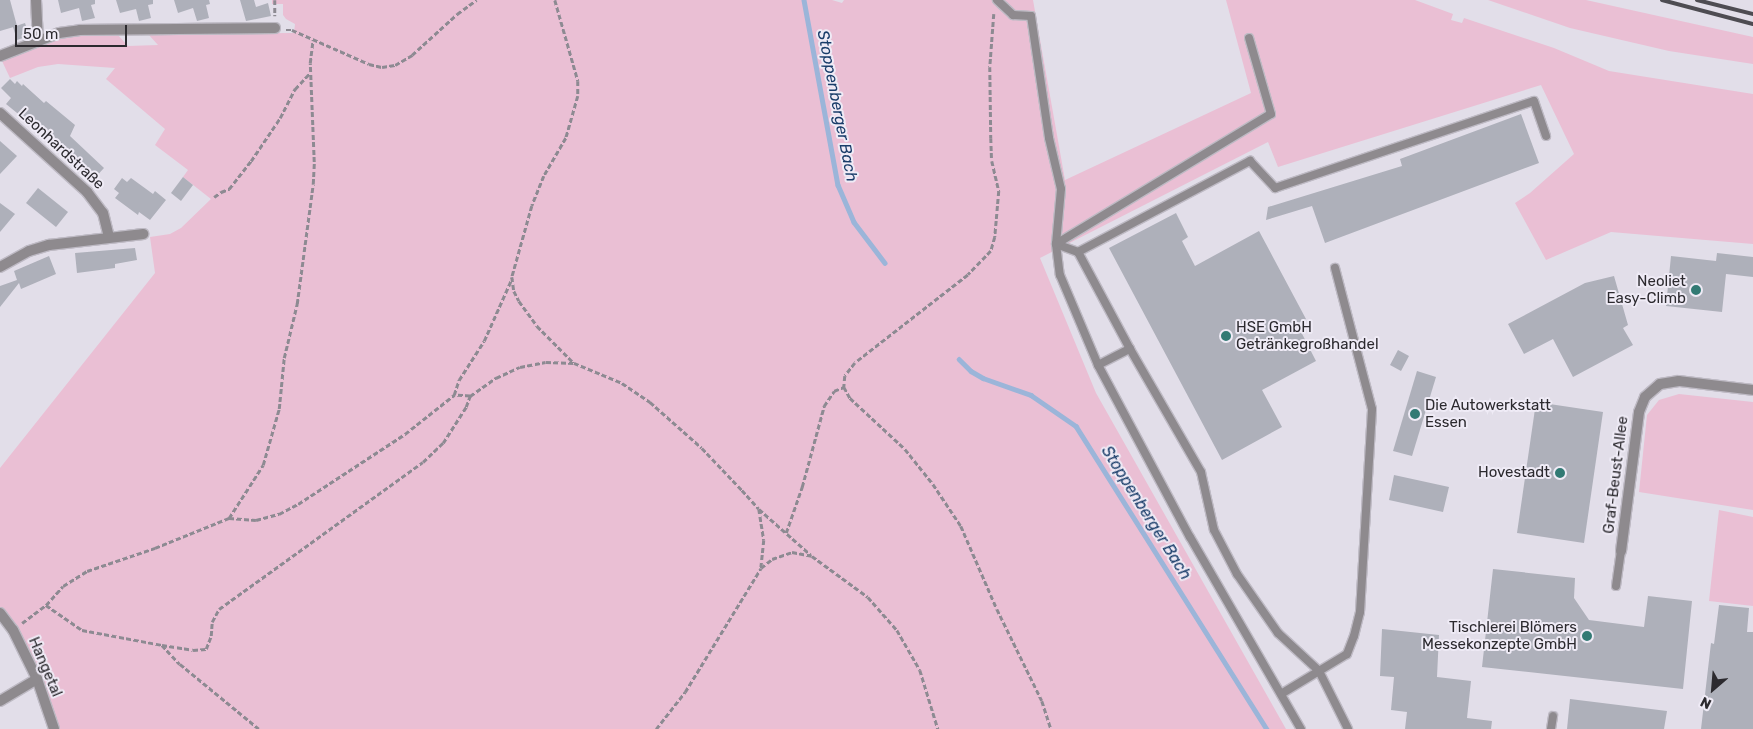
<!DOCTYPE html>
<meta charset="utf-8">
<style>
body{margin:0}
#map{position:relative;width:1753px;height:729px;overflow:hidden;background:#e2dee9;font-family:Rubik,sans-serif}
div>[style]{position:absolute}
[style*='--x']{left:calc(var(--x)*1px);top:calc(var(--y)*1px);width:calc(var(--w)*1px);rotate:calc(var(--a)*1deg)}
.green>*{inset:0;background:#eabfd4}
.stream>*{height:4.5px;margin:-2.25px;padding:0 2.25px;transform-origin:2.25px;border-radius:2.25px;background:#9bb5d9}
.building>*{inset:0;background:#aeb0ba}
.path>*{height:2.5px;margin-top:-1.25px;transform-origin:0;background:repeating-linear-gradient(90deg,#8d8a92 0 5px,transparent 0 7.5px)}
.roads{filter:drop-shadow(1px 0 #bebac4) drop-shadow(-1px 0 #bebac4) drop-shadow(0 1px #bebac4) drop-shadow(0 -1px #bebac4)}
.service>*{height:8px;margin:-4px;padding:0 4px;transform-origin:4px;border-radius:4px;background:#8e8a8e}
.minor>*{height:10px;margin:-5px;padding:0 5px;transform-origin:5px;border-radius:5px;background:#8e8a8e}
.rail>*{height:4px;margin:-2px;padding:0 2px;transform-origin:2px;border-radius:2px;background:#4e4c52}
.dots>*{width:14px;height:14px;translate:-50% -50%;box-sizing:border-box;border:2px solid #efebf6;border-radius:50%}
span{translate:-50% -50%;white-space:nowrap;text-align:center;line-height:1.15;-webkit-text-stroke:4px #efebf6;paint-order:stroke}
.street-label{font-size:15px;color:#2c2a2f}
.poi-label{font-size:15px;color:#2c2a2f}
.right{translate:-100% -50%;text-align:right}
.left{translate:0 -50%;text-align:left}
.water-label{font-size:16px;color:#193c69;font-style:italic}
.north{position:absolute;left:1688px;top:664px;width:50px;height:50px;-webkit-text-stroke:4px #efebf6;paint-order:stroke;rotate:207deg;font-size:14px;font-weight:700;line-height:20px;text-align:center;color:#2c2a2f}
.north::after{content:'';display:block;margin:auto;width:18px;height:22px;background:#2c2a2f;clip-path:polygon(50% 0,100% 100%,50% 72%,0 100%)}
.scale{position:absolute;left:15px;top:25px;width:112px;height:22px;box-sizing:border-box;border:2px solid #2c2a2f;border-top:0;padding-left:6px;font-size:15px;line-height:18px;white-space:nowrap;color:#2c2a2f;-webkit-text-stroke:4px #efebf6;paint-order:stroke}
</style>
<div id="map">
<div class="green">
<i style="clip-path:polygon(272px 0,832px 0,842px 3px,844px 0,1033px 0,1065px 180px,1251px 93px,1226px 0,1415px 0,1453px 14px,1451px 20px,1462px 23px,1464px 18px,1554px 48px,1609px 71px,1753px 94px,1753px 244px,1611px 232px,1546px 260px,1515px 203px,1530px 193px,1574px 154px,1541px 85px,1278px 167px,1268px 142px,1040px 258px,1096px 393px,1286px 729px,56px 729px,10px 619px,0 608px,0 468px,155px 273px,150px 237px,170px 234px,181px 228px,211px 199px,183px 177px,188px 170px,155px 145px,165px 129px,106px 79px,115px 68px,58px 64px,38px 67px,10px 78px,2px 61px,53px 40px,78px 35px,117px 34px,128px 46px,158px 45px,148px 34px,294px 33px,295px 24px,286px 19px,283px 15px,283px 4px,272px 4px)"></i>
<i style="clip-path:polygon(1488px 0,1586px 0,1753px 37px,1753px 64px,1669px 51px,1570px 28px)"></i>
<i style="clip-path:polygon(1679px 394px,1753px 402px,1753px 510px,1639px 492px,1647px 415px,1659px 400px)"></i>
<i style="clip-path:polygon(1719px 510px,1753px 517px,1753px 606px,1709px 601px)"></i>
</div>
<div class="stream">
<i style="--x:804;--y:0;--w:188;--a:79.6"></i>
<i style="--x:838;--y:185;--w:40;--a:66.6"></i>
<i style="--x:854;--y:222;--w:51;--a:52.9"></i>
<i style="--x:959;--y:359;--w:17;--a:45"></i>
<i style="--x:971;--y:371;--w:14;--a:30"></i>
<i style="--x:983;--y:378;--w:51;--a:19.5"></i>
<i style="--x:1031;--y:395;--w:55;--a:34.6"></i>
<i style="--x:1076;--y:426;--w:358;--a:57.8"></i>
</div>
<div class="building">
<i style="clip-path:polygon(0 0,10px 0,17px 26px,0 31px)"></i>
<i style="clip-path:polygon(58px 0,95px 0,95px 4px,91px 5px,95px 18px,82px 21px,79px 8px,61px 13px)"></i>
<i style="clip-path:polygon(116px 0,153px 0,153px 4px,148px 5px,151px 18px,139px 21px,136px 9px,120px 13px)"></i>
<i style="clip-path:polygon(174px 0,209px 0,210px 4px,206px 5px,209px 18px,197px 21px,193px 8px,178px 13px)"></i>
<i style="clip-path:polygon(240px 0,254px 0,256px 7px,268px 3px,271px 16px,246px 21px)"></i>
<i style="clip-path:polygon(25px 23px,29px 36px,17px 40px,13px 27px)"></i>
<i style="clip-path:polygon(10px 79px,15px 84px,17px 81px,22px 86px,23px 84px,44px 103px,46px 101px,75px 125px,70px 136px,104px 168px,91px 182px,65px 158px,71px 152px,52px 135px,49px 139px,6px 104px,11px 98px,1px 88px)"></i>
<i style="clip-path:polygon(1521px 114px,1539px 163px,1325px 243px,1312px 206px,1266px 220px,1268px 207px,1402px 166px,1400px 159px)"></i>
<i style="clip-path:polygon(0 141px,17px 156px,0 174px)"></i>
<i style="clip-path:polygon(183px 177px,193px 185px,181px 201px,171px 193px)"></i>
<i style="clip-path:polygon(122px 178px,127px 182px,131px 178px,153px 194px,155px 191px,166px 200px,150px 220px,139px 212px,138px 215px,115px 198px,119px 193px,114px 189px)"></i>
<i style="clip-path:polygon(38px 188px,68px 212px,56px 227px,26px 203px)"></i>
<i style="clip-path:polygon(0 203px,15px 214px,0 232px)"></i>
<i style="clip-path:polygon(1176px 213px,1188px 237px,1182px 241px,1195px 266px,1259px 231px,1306px 319px,1297px 324px,1316px 361px,1262px 390px,1282px 427px,1222px 460px,1109px 248px)"></i>
<i style="clip-path:polygon(135px 248px,137px 260px,115px 264px,115px 268px,77px 273px,75px 253px)"></i>
<i style="clip-path:polygon(1717px 253px,1753px 257px,1753px 277px,1726px 274px,1722px 312px,1666px 306px,1671px 256px,1716px 261px)"></i>
<i style="clip-path:polygon(49px 256px,56px 274px,21px 289px,19px 283px,0 307px,0 286px,17px 280px,14px 271px)"></i>
<i style="clip-path:polygon(1614px 276px,1628px 325px,1623px 328px,1633px 345px,1573px 377px,1553px 339px,1524px 354px,1508px 324px,1585px 283px)"></i>
<i style="clip-path:polygon(1398px 350px,1409px 356px,1401px 371px,1390px 365px)"></i>
<i style="clip-path:polygon(1417px 371px,1436px 377px,1412px 456px,1393px 451px)"></i>
<i style="clip-path:polygon(1536px 402px,1603px 412px,1584px 543px,1517px 533px)"></i>
<i style="clip-path:polygon(1394px 475px,1449px 487px,1443px 512px,1389px 500px)"></i>
<i style="clip-path:polygon(1493px 569px,1575px 578px,1574px 598px,1589px 620px,1644px 627px,1648px 596px,1692px 601px,1683px 689px,1482px 667px)"></i>
<i style="clip-path:polygon(1719px 605px,1749px 608px,1747px 632px,1753px 632px,1753px 729px,1701px 729px,1711px 643px,1714px 644px)"></i>
<i style="clip-path:polygon(1382px 629px,1439px 635px,1437px 677px,1471px 681px,1467px 718px,1492px 721px,1491px 729px,1405px 729px,1407px 712px,1391px 710px,1394px 677px,1380px 676px)"></i>
<i style="clip-path:polygon(1570px 699px,1667px 711px,1664px 729px,1567px 729px)"></i>
</div>
<div class="path">
<i style="--x:275;--y:0;--w:16;--a:90"></i>
<i style="--x:555;--y:0;--w:84;--a:74.1"></i>
<i style="--x:578;--y:81;--w:15;--a:90"></i>
<i style="--x:578;--y:96;--w:44;--a:105.9"></i>
<i style="--x:566;--y:138;--w:44;--a:120.1"></i>
<i style="--x:544;--y:176;--w:32;--a:112"></i>
<i style="--x:532;--y:206;--w:74;--a:105.7"></i>
<i style="--x:512;--y:277;--w:14;--a:82"></i>
<i style="--x:514;--y:291;--w:11;--a:63"></i>
<i style="--x:519;--y:301;--w:31;--a:54"></i>
<i style="--x:537;--y:326;--w:52;--a:45"></i>
<i style="--x:574;--y:363;--w:52;--a:22.6"></i>
<i style="--x:622;--y:383;--w:34;--a:34"></i>
<i style="--x:650;--y:402;--w:69;--a:41.5"></i>
<i style="--x:702;--y:448;--w:58;--a:46.4"></i>
<i style="--x:742;--y:490;--w:25;--a:48"></i>
<i style="--x:759;--y:509;--w:31;--a:81"></i>
<i style="--x:764;--y:540;--w:28;--a:96"></i>
<i style="--x:761;--y:568;--w:14;--a:-39"></i>
<i style="--x:772;--y:559;--w:21;--a:-19"></i>
<i style="--x:792;--y:552;--w:20;--a:11"></i>
<i style="--x:812;--y:556;--w:69;--a:36.2"></i>
<i style="--x:868;--y:597;--w:44;--a:48.7"></i>
<i style="--x:897;--y:630;--w:46;--a:60.1"></i>
<i style="--x:920;--y:670;--w:62;--a:73"></i>
<i style="--x:994;--y:14;--w:53;--a:94.3"></i>
<i style="--x:990;--y:67;--w:71;--a:89.2"></i>
<i style="--x:991;--y:138;--w:23;--a:88"></i>
<i style="--x:992;--y:161;--w:31;--a:77"></i>
<i style="--x:999;--y:191;--w:46;--a:95"></i>
<i style="--x:995;--y:237;--w:15;--a:106"></i>
<i style="--x:991;--y:251;--w:33;--a:134"></i>
<i style="--x:968;--y:275;--w:143;--a:142.1"></i>
<i style="--x:855;--y:363;--w:16;--a:128"></i>
<i style="--x:845;--y:376;--w:11;--a:95"></i>
<i style="--x:844;--y:387;--w:13;--a:61"></i>
<i style="--x:850;--y:398;--w:75;--a:42.8"></i>
<i style="--x:905;--y:449;--w:45;--a:51.3"></i>
<i style="--x:933;--y:484;--w:50;--a:56.3"></i>
<i style="--x:961;--y:526;--w:90;--a:66.6"></i>
<i style="--x:997;--y:609;--w:102;--a:63.9"></i>
<i style="--x:1042;--y:701;--w:29;--a:72"></i>
<i style="--x:286;--y:30;--w:6;--a:0"></i>
<i style="--x:292;--y:30;--w:84;--a:23.8"></i>
<i style="--x:369;--y:64;--w:13;--a:13"></i>
<i style="--x:382;--y:67;--w:13;--a:-9"></i>
<i style="--x:395;--y:65;--w:20;--a:-30"></i>
<i style="--x:412;--y:55;--w:61;--a:-42.3"></i>
<i style="--x:457;--y:14;--w:24;--a:-36"></i>
<i style="--x:214;--y:197;--w:9;--a:-36"></i>
<i style="--x:221;--y:192;--w:9;--a:-21"></i>
<i style="--x:229;--y:189;--w:36;--a:-52"></i>
<i style="--x:251;--y:161;--w:52;--a:-56"></i>
<i style="--x:280;--y:118;--w:33;--a:-63"></i>
<i style="--x:295;--y:89;--w:22;--a:-47"></i>
<i style="--x:470;--y:396;--w:16;--a:-176"></i>
<i style="--x:454;--y:395;--w:16;--a:-72"></i>
<i style="--x:459;--y:380;--w:46;--a:-57.3"></i>
<i style="--x:484;--y:341;--w:69;--a:-66"></i>
<i style="--x:759;--y:509;--w:69;--a:41.5"></i>
<i style="--x:229;--y:518;--w:63;--a:-57.3"></i>
<i style="--x:263;--y:465;--w:58;--a:-74.1"></i>
<i style="--x:279;--y:409;--w:51;--a:-84.4"></i>
<i style="--x:284;--y:358;--w:56;--a:-76.5"></i>
<i style="--x:297;--y:304;--w:121;--a:-82.4"></i>
<i style="--x:313;--y:184;--w:22;--a:-87"></i>
<i style="--x:314;--y:162;--w:99;--a:-92.3"></i>
<i style="--x:310;--y:63;--w:23;--a:-83"></i>
<i style="--x:786;--y:533;--w:49;--a:-70.8"></i>
<i style="--x:802;--y:487;--w:84;--a:-74.8"></i>
<i style="--x:824;--y:406;--w:18;--a:-56"></i>
<i style="--x:834;--y:391;--w:11;--a:-22"></i>
<i style="--x:46;--y:605;--w:25;--a:-48"></i>
<i style="--x:63;--y:586;--w:28;--a:-32"></i>
<i style="--x:87;--y:571;--w:72;--a:-18.7"></i>
<i style="--x:155;--y:548;--w:80;--a:-22.1"></i>
<i style="--x:229;--y:518;--w:27;--a:4"></i>
<i style="--x:256;--y:520;--w:24;--a:-15"></i>
<i style="--x:279;--y:514;--w:21;--a:-28"></i>
<i style="--x:298;--y:504;--w:128;--a:-33.2"></i>
<i style="--x:405;--y:434;--w:63;--a:-38.5"></i>
<i style="--x:22;--y:623;--w:30;--a:-37"></i>
<i style="--x:46;--y:605;--w:44;--a:34.8"></i>
<i style="--x:82;--y:630;--w:81;--a:10.6"></i>
<i style="--x:162;--y:645;--w:26;--a:47"></i>
<i style="--x:180;--y:664;--w:102;--a:39.4"></i>
<i style="--x:162;--y:645;--w:31;--a:9"></i>
<i style="--x:193;--y:650;--w:13;--a:-4"></i>
<i style="--x:206;--y:649;--w:14;--a:-69"></i>
<i style="--x:211;--y:636;--w:14;--a:-86"></i>
<i style="--x:212;--y:622;--w:15;--a:-62"></i>
<i style="--x:219;--y:609;--w:251;--a:-35.8"></i>
<i style="--x:423;--y:462;--w:28;--a:-44"></i>
<i style="--x:443;--y:443;--w:43;--a:-57.4"></i>
<i style="--x:466;--y:407;--w:12;--a:-70"></i>
<i style="--x:470;--y:396;--w:32;--a:-35"></i>
<i style="--x:496;--y:378;--w:26;--a:-25"></i>
<i style="--x:520;--y:367;--w:26;--a:-11"></i>
<i style="--x:546;--y:362;--w:28;--a:2"></i>
<i style="--x:656;--y:729;--w:47;--a:-51.9"></i>
<i style="--x:685;--y:692;--w:145;--a:-58.5"></i>
</div>
<div class="roads">
<div class="service">
<i style="--x:997;--y:0;--w:22;--a:43"></i>
<i style="--x:1013;--y:15;--w:18;--a:3"></i>
<i style="--x:1031;--y:16;--w:123;--a:81.6"></i>
<i style="--x:1049;--y:138;--w:52;--a:76.8"></i>
<i style="--x:1061;--y:189;--w:55;--a:95.2"></i>
<i style="--x:1056;--y:244;--w:31;--a:83"></i>
<i style="--x:1060;--y:275;--w:98;--a:67.1"></i>
<i style="--x:1098;--y:365;--w:195;--a:61.9"></i>
<i style="--x:1190;--y:537;--w:222;--a:60"></i>
<i style="--x:1056;--y:244;--w:23;--a:20"></i>
<i style="--x:1078;--y:252;--w:110;--a:61.8"></i>
<i style="--x:1130;--y:349;--w:142;--a:60"></i>
<i style="--x:1201;--y:472;--w:59;--a:77.4"></i>
<i style="--x:1214;--y:530;--w:50;--a:62.4"></i>
<i style="--x:1237;--y:574;--w:72;--a:55.2"></i>
<i style="--x:1278;--y:633;--w:56;--a:42.8"></i>
<i style="--x:1319;--y:671;--w:65;--a:63.4"></i>
<i style="--x:1056;--y:244;--w:251;--a:-31.2"></i>
<i style="--x:1271;--y:114;--w:79;--a:-106.1"></i>
<i style="--x:1078;--y:252;--w:195;--a:-27.9"></i>
<i style="--x:1250;--y:161;--w:37;--a:47"></i>
<i style="--x:1275;--y:188;--w:273;--a:-18.6"></i>
<i style="--x:1534;--y:101;--w:37;--a:71"></i>
<i style="--x:1098;--y:365;--w:36;--a:-27"></i>
<i style="--x:1616;--y:586;--w:35;--a:-82"></i>
<i style="--x:1281;--y:694;--w:77;--a:-31.2"></i>
<i style="--x:1347;--y:654;--w:19;--a:-69"></i>
<i style="--x:1354;--y:636;--w:25;--a:-76"></i>
<i style="--x:1360;--y:612;--w:203;--a:-86.6"></i>
<i style="--x:1372;--y:409;--w:146;--a:-104.7"></i>
<i style="--x:1551;--y:729;--w:13;--a:-81"></i>
</div>
<div class="minor">
<i style="--x:36;--y:0;--w:41;--a:87.2"></i>
<i style="--x:0;--y:56;--w:63;--a:-21.3"></i>
<i style="--x:59;--y:33;--w:21;--a:-8"></i>
<i style="--x:80;--y:30;--w:195;--a:-0.6"></i>
<i style="--x:0;--y:113;--w:118;--a:42.2"></i>
<i style="--x:87;--y:192;--w:26;--a:53"></i>
<i style="--x:103;--y:213;--w:25;--a:76"></i>
<i style="--x:0;--y:267;--w:33;--a:-29"></i>
<i style="--x:29;--y:251;--w:21;--a:-17"></i>
<i style="--x:49;--y:245;--w:95;--a:-6.7"></i>
<i style="--x:1621;--y:551;--w:140;--a:-82.6"></i>
<i style="--x:1639;--y:412;--w:16;--a:-68"></i>
<i style="--x:1645;--y:397;--w:20;--a:-41"></i>
<i style="--x:1660;--y:384;--w:19;--a:-9"></i>
<i style="--x:1679;--y:381;--w:75;--a:6.9"></i>
<i style="--x:0;--y:613;--w:21;--a:53"></i>
<i style="--x:13;--y:630;--w:55;--a:63.9"></i>
<i style="--x:37;--y:679;--w:53;--a:71.2"></i>
<i style="--x:0;--y:701;--w:43;--a:-30.7"></i>
</div>
</div>
<div class="rail">
<i style="--x:1662;--y:0;--w:94;--a:14.8"></i>
<i style="--x:1697;--y:0;--w:58;--a:14"></i>
</div>
<div class="dots">
<i style="left:1696px;top:290px;background:#327a74"></i>
<i style="left:1226px;top:336px;background:#327a74"></i>
<i style="left:1415px;top:414px;background:#327a74"></i>
<i style="left:1560px;top:473px;background:#327a74"></i>
<i style="left:1587px;top:636px;background:#327a74"></i>
</div>
<div class="street-label">
<span style="left:61px;top:149px;rotate:43deg">Leonhardstraße</span>
<span style="left:1616px;top:475px;rotate:-83deg">Graf-Beust-Allee</span>
<span style="left:45px;top:667px;rotate:67deg">Hangetal</span>
</div>
<div class="poi-label">
<span class="right" style="left:1686px;top:290px">Neoliet<br>Easy-Climb</span>
<span class="left" style="left:1236px;top:336px">HSE GmbH<br>Getränkegroßhandel</span>
<span class="left" style="left:1425px;top:414px">Die Autowerkstatt<br>Essen</span>
<span class="right" style="left:1550px;top:473px">Hovestadt</span>
<span class="right" style="left:1577px;top:636px">Tischlerei Blömers<br>Messekonzepte GmbH</span>
</div>
<div class="water-label">
<span style="left:837px;top:106px;rotate:79deg">Stoppenberger Bach</span>
<span style="left:1146px;top:513px;rotate:58deg">Stoppenberger Bach</span>
</div>
<div class="north">N</div>
<div class="scale">50 m</div>
</div>
